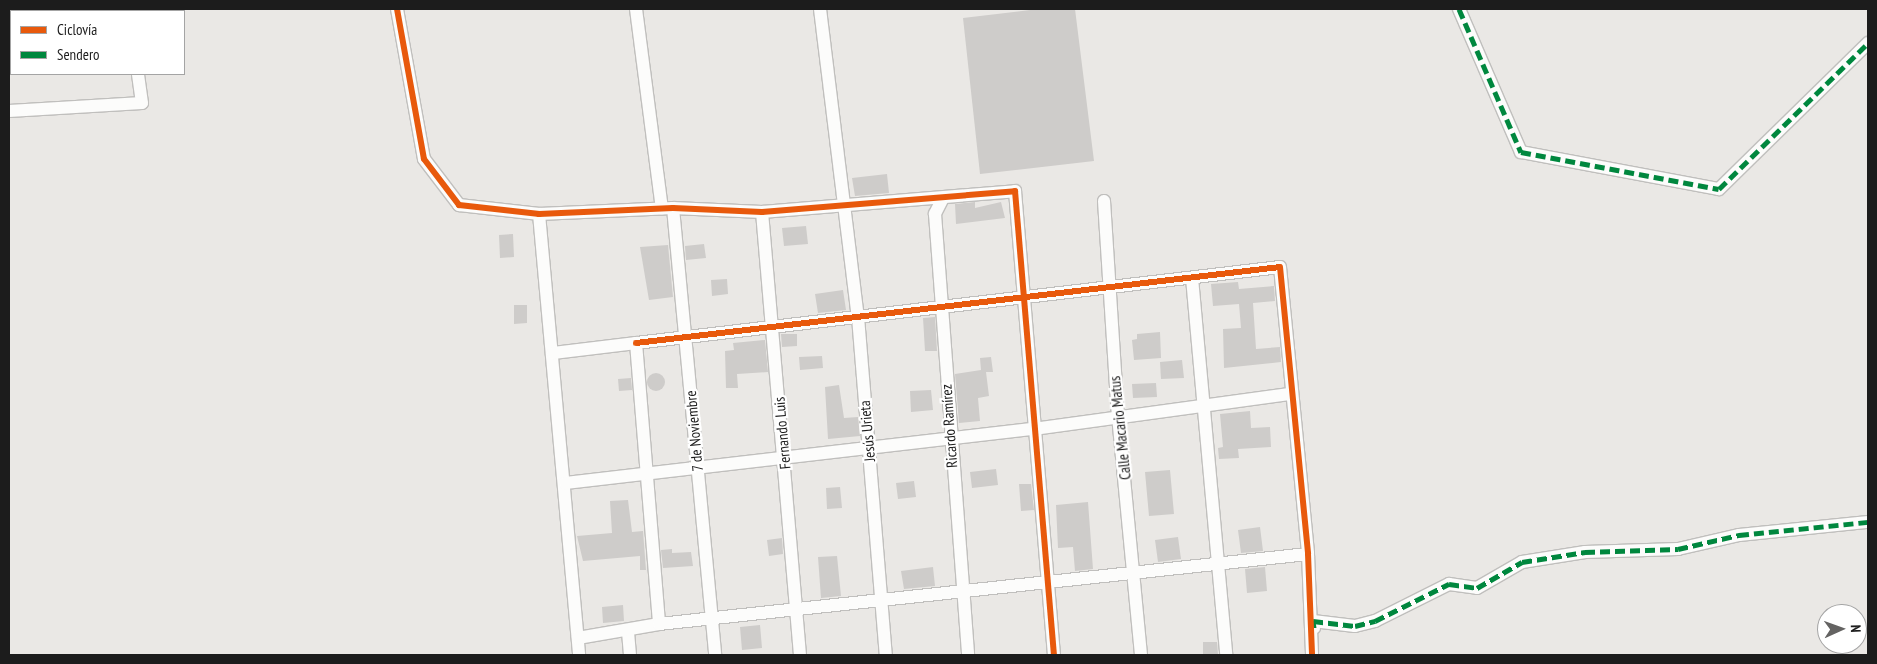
<!DOCTYPE html>
<meta charset="utf-8">
<style>
body{margin:0}
#map{position:relative;width:1877px;height:664px;overflow:hidden;background:#eae8e5;font-family:"PT Sans Narrow",sans-serif}
div>[style]{position:absolute}
[style*='--x']{left:calc(var(--x)*1px);top:calc(var(--y)*1px);width:calc(var(--w)*1px);rotate:calc(var(--a)*1deg)}
.building>*{inset:0;background:#ceccca}
.round{border-radius:50%}
.roads{filter:drop-shadow(1px 0 #c0bfbd) drop-shadow(-1px 0 #c0bfbd) drop-shadow(0 1px #c0bfbd) drop-shadow(0 -1px #c0bfbd)}
.street>*{height:12px;margin:-6px;padding:0 6px;transform-origin:6px;border-radius:6px;background:#fcfcfb}
.quiet>*{height:5px;margin-top:-2.5px;transform-origin:0;background:repeating-linear-gradient(90deg,#00873e 0 10px,transparent 0 15px)}
.cycleway>*{height:6px;margin:-3px;padding:0 3px;transform-origin:3px;border-radius:3px;background:#e8590c}
span{translate:-50% -50%;white-space:nowrap;text-align:center;line-height:1.15;-webkit-text-stroke:4.5px #fff;paint-order:stroke}
.street-label{font-size:15px;color:#1c1c1c}
.frame{position:absolute;inset:0;border:10px solid #1c1c1c;pointer-events:none}
.legend{position:absolute;left:10px;top:10px;width:175px;height:65px;box-sizing:border-box;background:#fff;border:1px solid #a4a4a4;margin:0;padding:6px 9px;list-style:none;font-size:15px;color:#1c1c1c}
.legend li{display:flex;align-items:center;gap:10px;height:25px}
.legend b{width:25px;border:1px solid #a4a4a4}
.north{position:absolute;left:1817px;top:604px;width:50px;height:50px;box-sizing:border-box;background:#fff;border:1px solid #a4a4a4;border-radius:50%;rotate:88deg;font-size:14px;font-weight:700;line-height:20px;text-align:center;color:#1c1c1c}
.north::after{content:'';display:block;margin:auto;width:18px;height:22px;background:#646362;clip-path:polygon(50% 0,100% 100%,50% 72%,0 100%)}
</style>
<div id="map">
<div class="building">
<i style="clip-path:polygon(1038px 9px,1075px 9px,1094px 161px,980px 174px,963px 18px)"></i>
<i style="clip-path:polygon(887px 174px,889px 193px,855px 196px,852px 178px)"></i>
<i style="clip-path:polygon(975px 202px,975px 208px,1001px 202px,1005px 218px,956px 224px,955px 204px)"></i>
<i style="clip-path:polygon(806px 226px,808px 244px,784px 246px,782px 228px)"></i>
<i style="clip-path:polygon(513px 234px,514px 257px,500px 258px,499px 235px)"></i>
<i style="clip-path:polygon(704px 244px,706px 258px,686px 260px,685px 246px)"></i>
<i style="clip-path:polygon(668px 245px,673px 297px,649px 300px,640px 247px)"></i>
<i style="clip-path:polygon(727px 279px,728px 294px,712px 296px,711px 280px)"></i>
<i style="clip-path:polygon(1238px 282px,1239px 289px,1274px 286px,1275px 301px,1253px 303px,1256px 349px,1280px 347px,1281px 362px,1224px 368px,1223px 329px,1241px 328px,1239px 304px,1213px 306px,1211px 284px)"></i>
<i style="clip-path:polygon(843px 290px,846px 310px,818px 313px,815px 294px)"></i>
<i style="clip-path:polygon(514px 305px,527px 305px,527px 323px,514px 324px)"></i>
<i style="clip-path:polygon(935px 317px,937px 351px,925px 351px,923px 318px)"></i>
<i style="clip-path:polygon(1160px 332px,1161px 358px,1134px 360px,1132px 340px,1137px 339px,1137px 334px)"></i>
<i style="clip-path:polygon(797px 334px,797px 346px,782px 347px,781px 334px)"></i>
<i style="clip-path:polygon(765px 340px,768px 372px,737px 374px,738px 388px,726px 388px,725px 351px,734px 350px,733px 343px)"></i>
<i style="clip-path:polygon(822px 356px,823px 368px,800px 370px,799px 357px)"></i>
<i style="clip-path:polygon(991px 357px,993px 372px,986px 372px,989px 396px,978px 398px,980px 421px,959px 423px,955px 374px,981px 370px,980px 358px)"></i>
<i style="clip-path:polygon(1182px 360px,1184px 378px,1161px 379px,1160px 362px)"></i>
<i class="round" style="left:647px;top:373px;width:18px;height:18px"></i>
<i style="clip-path:polygon(631px 378px,632px 390px,619px 391px,618px 379px)"></i>
<i style="clip-path:polygon(1156px 383px,1157px 397px,1133px 398px,1132px 384px)"></i>
<i style="clip-path:polygon(839px 385px,844px 418px,858px 417px,860px 436px,828px 439px,825px 387px)"></i>
<i style="clip-path:polygon(931px 390px,933px 410px,911px 412px,910px 391px)"></i>
<i style="clip-path:polygon(1250px 411px,1251px 428px,1270px 427px,1271px 447px,1238px 449px,1239px 458px,1219px 459px,1218px 448px,1223px 447px,1220px 414px)"></i>
<i style="clip-path:polygon(996px 469px,998px 485px,972px 488px,970px 472px)"></i>
<i style="clip-path:polygon(1170px 470px,1174px 514px,1149px 516px,1145px 472px)"></i>
<i style="clip-path:polygon(914px 481px,916px 497px,898px 499px,896px 483px)"></i>
<i style="clip-path:polygon(1019px 484px,1031px 484px,1034px 510px,1021px 511px)"></i>
<i style="clip-path:polygon(840px 487px,842px 508px,827px 509px,826px 488px)"></i>
<i style="clip-path:polygon(628px 500px,632px 532px,643px 531px,646px 570px,640px 570px,640px 556px,583px 561px,577px 536px,612px 533px,610px 501px)"></i>
<i style="clip-path:polygon(1088px 502px,1093px 569px,1075px 571px,1073px 547px,1058px 548px,1056px 505px)"></i>
<i style="clip-path:polygon(1260px 527px,1263px 551px,1241px 553px,1238px 530px)"></i>
<i style="clip-path:polygon(1178px 537px,1181px 559px,1158px 562px,1155px 540px)"></i>
<i style="clip-path:polygon(782px 538px,783px 554px,769px 556px,767px 540px)"></i>
<i style="clip-path:polygon(672px 549px,672px 553px,691px 552px,693px 566px,663px 568px,661px 550px)"></i>
<i style="clip-path:polygon(837px 556px,841px 596px,821px 598px,818px 557px)"></i>
<i style="clip-path:polygon(933px 567px,935px 586px,904px 589px,901px 571px)"></i>
<i style="clip-path:polygon(1265px 567px,1267px 591px,1247px 593px,1245px 569px)"></i>
<i style="clip-path:polygon(623px 605px,624px 621px,603px 623px,602px 607px)"></i>
<i style="clip-path:polygon(760px 625px,762px 648px,742px 650px,740px 627px)"></i>
<i style="clip-path:polygon(1203px 642px,1217px 642px,1218px 655px,1203px 655px)"></i>
</div>
<div class="roads">
<div class="street">
<i style="--x:129;--y:9;--w:2;--a:90"></i>
<i style="--x:397;--y:9;--w:152;--a:79.8"></i>
<i style="--x:424;--y:159;--w:58;--a:52.7"></i>
<i style="--x:459;--y:205;--w:81;--a:6.4"></i>
<i style="--x:539;--y:214;--w:134;--a:-2.6"></i>
<i style="--x:673;--y:208;--w:89;--a:2.6"></i>
<i style="--x:762;--y:212;--w:254;--a:-4.7"></i>
<i style="--x:1015;--y:191;--w:466;--a:85.2"></i>
<i style="--x:636;--y:9;--w:201;--a:82.6"></i>
<i style="--x:820;--y:9;--w:310;--a:83"></i>
<i style="--x:858;--y:317;--w:339;--a:85.3"></i>
<i style="--x:1459;--y:9;--w:156;--a:66.6"></i>
<i style="--x:1521;--y:152;--w:201;--a:10.6"></i>
<i style="--x:1719;--y:189;--w:209;--a:-44.4"></i>
<i style="--x:9;--y:11;--w:18;--a:-6"></i>
<i style="--x:9;--y:111;--w:133;--a:-3.4"></i>
<i style="--x:142;--y:103;--w:29;--a:-98"></i>
<i style="--x:943;--y:198;--w:18;--a:117"></i>
<i style="--x:935;--y:214;--w:442;--a:85.7"></i>
<i style="--x:1104;--y:201;--w:215;--a:86.3"></i>
<i style="--x:1118;--y:416;--w:240;--a:84.5"></i>
<i style="--x:673;--y:208;--w:449;--a:84.6"></i>
<i style="--x:762;--y:212;--w:445;--a:85.1"></i>
<i style="--x:539;--y:214;--w:443;--a:84.8"></i>
<i style="--x:1192;--y:278;--w:379;--a:84.8"></i>
<i style="--x:636;--y:343;--w:648;--a:-6.73"></i>
<i style="--x:1280;--y:267;--w:288;--a:84.4"></i>
<i style="--x:1308;--y:554;--w:101;--a:87.7"></i>
<i style="--x:553;--y:353;--w:84;--a:-6.9"></i>
<i style="--x:636;--y:343;--w:282;--a:85.3"></i>
<i style="--x:565;--y:483;--w:472;--a:-6.6"></i>
<i style="--x:1034;--y:429;--w:259;--a:-7.8"></i>
<i style="--x:1314;--y:628;--w:7;--a:-98"></i>
<i style="--x:1313;--y:621;--w:42;--a:6.8"></i>
<i style="--x:1355;--y:626;--w:21;--a:-14"></i>
<i style="--x:1375;--y:621;--w:83;--a:-26.6"></i>
<i style="--x:1449;--y:584;--w:28;--a:8"></i>
<i style="--x:1477;--y:588;--w:52;--a:-30"></i>
<i style="--x:1522;--y:562;--w:64;--a:-9"></i>
<i style="--x:1585;--y:552;--w:93;--a:-1.8"></i>
<i style="--x:1678;--y:549;--w:63;--a:-12.9"></i>
<i style="--x:1739;--y:535;--w:130;--a:-5.8"></i>
<i style="--x:628;--y:632;--w:23;--a:85"></i>
<i style="--x:578;--y:638;--w:82;--a:-9.8"></i>
<i style="--x:659;--y:624;--w:653;--a:-6.16"></i>
</div>
</div>
<div class="quiet">
<i style="--x:1459;--y:9;--w:156;--a:66.6"></i>
<i style="--x:1521;--y:152;--w:201;--a:10.6"></i>
<i style="--x:1719;--y:189;--w:209;--a:-44.4"></i>
<i style="--x:1314;--y:628;--w:7;--a:-98"></i>
<i style="--x:1313;--y:621;--w:42;--a:6.8"></i>
<i style="--x:1355;--y:626;--w:21;--a:-14"></i>
<i style="--x:1375;--y:621;--w:83;--a:-26.6"></i>
<i style="--x:1449;--y:584;--w:28;--a:8"></i>
<i style="--x:1477;--y:588;--w:52;--a:-30"></i>
<i style="--x:1522;--y:562;--w:64;--a:-9"></i>
<i style="--x:1585;--y:552;--w:93;--a:-1.8"></i>
<i style="--x:1678;--y:549;--w:63;--a:-12.9"></i>
<i style="--x:1739;--y:535;--w:130;--a:-5.8"></i>
</div>
<div class="cycleway">
<i style="--x:397;--y:9;--w:152;--a:79.8"></i>
<i style="--x:424;--y:159;--w:58;--a:52.7"></i>
<i style="--x:459;--y:205;--w:81;--a:6.4"></i>
<i style="--x:539;--y:214;--w:134;--a:-2.6"></i>
<i style="--x:673;--y:208;--w:89;--a:2.6"></i>
<i style="--x:762;--y:212;--w:254;--a:-4.7"></i>
<i style="--x:1015;--y:191;--w:466;--a:85.2"></i>
<i style="--x:636;--y:343;--w:648;--a:-6.73"></i>
<i style="--x:1280;--y:267;--w:288;--a:84.4"></i>
<i style="--x:1308;--y:554;--w:101;--a:87.7"></i>
</div>
<div class="street-label">
<span style="left:949px;top:426px;rotate:-94deg">Ricardo Ramírez</span>
<span style="left:1120px;top:428px;rotate:-96deg">Calle Macario Matus</span>
<span style="left:694px;top:431px;rotate:-95deg">7 de Noviembre</span>
<span style="left:867px;top:431px;rotate:-95deg">Jesús Urieta</span>
<span style="left:782px;top:433px;rotate:-95deg">Fernando Luis</span>
</div>
<div class="frame"></div>
<ul class="legend">
<li><b style="height:6px;background:#e8590c"></b>Ciclovía</li>
<li><b style="height:6px;background:#00873e"></b>Sendero</li>
</ul>
<div class="north">N</div>
</div>
